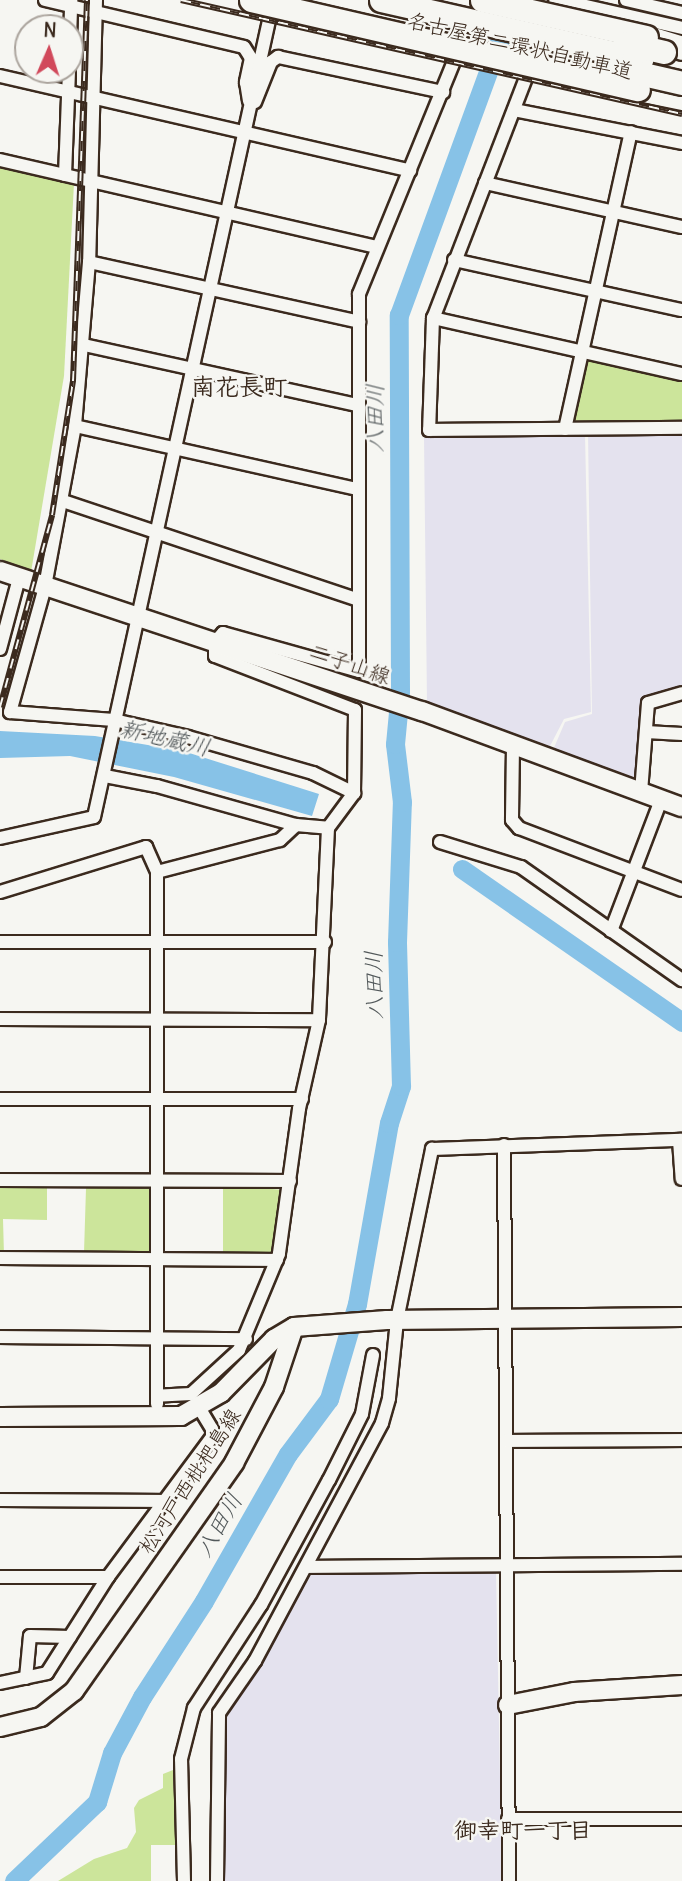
<!DOCTYPE html>
<meta charset="utf-8">
<style>
body{margin:0}
#map{position:relative;width:682px;height:1881px;overflow:hidden;background:#f6f6f2;font-family:Delius,"Klee One",sans-serif}
div>[style]{position:absolute}
[style*='--x']{left:calc(var(--x)*1px);top:calc(var(--y)*1px);width:calc(var(--w)*1px);rotate:calc(var(--a)*1deg)}
.built>*{inset:0;background:#e4e2ee}
.green>*{inset:0;background:#cce59b}
.water>*{inset:0;background:#87c2e7}
.river>*{height:19px;margin:-9.5px;padding:0 9.5px;transform-origin:9.5px;border-radius:9.5px;background:#87c2e7}
.roads{filter:drop-shadow(2px 0 #3b2a1e) drop-shadow(-2px 0 #3b2a1e) drop-shadow(0 2px #3b2a1e) drop-shadow(0 -2px #3b2a1e)}
.street>*{height:12px;margin:-6px;padding:0 6px;transform-origin:6px;border-radius:6px;background:#f6f6f2}
.secondary>*{height:18px;margin:-9px;padding:0 9px;transform-origin:9px;border-radius:9px;background:#f6f6f2}
.highway>*{height:23px;margin:-11.5px;padding:0 11.5px;transform-origin:11.5px;border-radius:11.5px;background:#f6f6f2}
.rail>*{height:6px;margin-top:-3px;transform-origin:0;background:repeating-linear-gradient(90deg,#f6f6f2 0 10px,#3b2a1e 0 20px);box-sizing:border-box;border-block:2px solid #3b2a1e}
.bridges{filter:drop-shadow(2px 0 #3b2a1e) drop-shadow(-2px 0 #3b2a1e) drop-shadow(0 2px #3b2a1e) drop-shadow(0 -2px #3b2a1e)}
.highway-bridge>*{height:23px;margin:-11.5px;padding:0 11.5px;transform-origin:11.5px;border-radius:11.5px;background:#f6f6f2}
span{translate:-50% -50%;white-space:nowrap;text-align:center;line-height:1.15;-webkit-text-stroke:5px #f6f6f2;paint-order:stroke}
.street-label{font-size:21px;color:#3b2a1e}
.water-label{font-size:23px;color:#52585a;font-style:italic}
.neighbourhood-label{font-size:23px;color:#3b2a1e;font-weight:700}
.quarter-label{font-size:24px;color:#3b2a1e;font-weight:700}
.north{position:absolute;left:14px;top:14px;width:70px;height:70px;box-sizing:border-box;background:#f6f6f2;border:2px solid #aba49d;border-radius:50%;rotate:3deg;font-size:19px;font-weight:700;line-height:28px;text-align:center;color:#3b2a1e}
.north::after{content:'';display:block;margin:auto;width:24px;height:32px;background:#d1495b;clip-path:polygon(50% 0,100% 100%,50% 72%,0 100%)}
</style>
<div id="map">
<div class="built">
<i style="clip-path:polygon(682px 432px,682px 688px,643px 700px,639px 777px,632px 781px,553px 750px,565px 722px,592px 714px,588px 433px)"></i>
<i style="clip-path:polygon(585px 434px,591px 712px,564px 719px,549px 748px,427px 703px,424px 438px)"></i>
<i style="clip-path:polygon(496px 1570px,502px 1881px,222px 1881px,224px 1713px,307px 1575px,311px 1571px)"></i>
</div>
<div class="green">
<i style="clip-path:polygon(0 167px,74px 183px,64px 376px,31px 572px,0 559px)"></i>
<i style="clip-path:polygon(590px 359px,682px 380px,682px 422px,576px 424px,572px 421px,585px 362px)"></i>
<i style="clip-path:polygon(0 1185px,47px 1185px,47px 1220px,3px 1219px,4px 1255px,0 1255px)"></i>
<i style="clip-path:polygon(223px 1185px,284px 1190px,272px 1255px,223px 1254px)"></i>
<i style="clip-path:polygon(152px 1187px,152px 1254px,84px 1253px,86px 1188px)"></i>
<i style="clip-path:polygon(173px 1770px,176px 1845px,151px 1845px,151px 1881px,58px 1881px,94px 1859px,127px 1848px,136px 1832px,134px 1808px,139px 1800px,163px 1788px,163px 1774px)"></i>
</div>
<div class="water">
<i style="clip-path:polygon(0 731px,95px 736px,183px 751px,319px 794px,312px 816px,174px 777px,70px 756px,0 758px)"></i>
</div>
<div class="river">
<i style="--x:462;--y:869;--w:268;--a:34.8"></i>
<i style="--x:14;--y:1881;--w:115;--a:-43.6"></i>
<i style="--x:97;--y:1802;--w:51;--a:-73"></i>
<i style="--x:112;--y:1753;--w:64;--a:-61.8"></i>
<i style="--x:142;--y:1697;--w:114;--a:-57.1"></i>
<i style="--x:204;--y:1601;--w:169;--a:-60.3"></i>
<i style="--x:288;--y:1454;--w:69;--a:-53.3"></i>
<i style="--x:329;--y:1399;--w:99;--a:-73.6"></i>
<i style="--x:357;--y:1304;--w:184;--a:-80"></i>
<i style="--x:389;--y:1123;--w:39;--a:-72"></i>
<i style="--x:401;--y:1086;--w:144;--a:-91.6"></i>
<i style="--x:397;--y:942;--w:140;--a:-88"></i>
<i style="--x:402;--y:802;--w:58;--a:-96.9"></i>
<i style="--x:395;--y:744;--w:53;--a:-84.6"></i>
<i style="--x:400;--y:691;--w:376;--a:-90.2"></i>
<i style="--x:399;--y:315;--w:317;--a:-69.9"></i>
</div>
<div class="roads">
<div class="street">
<i style="--x:45;--y:0;--w:204;--a:13.3"></i>
<i style="--x:244;--y:47;--w:13;--a:58"></i>
<i style="--x:251;--y:58;--w:25;--a:102"></i>
<i style="--x:246;--y:82;--w:19;--a:81"></i>
<i style="--x:96;--y:0;--w:262;--a:91.5"></i>
<i style="--x:89;--y:262;--w:165;--a:94.9"></i>
<i style="--x:75;--y:426;--w:164;--a:100.6"></i>
<i style="--x:45;--y:587;--w:130;--a:105.6"></i>
<i style="--x:10;--y:712;--w:104;--a:4.4"></i>
<i style="--x:114;--y:720;--w:76;--a:12.9"></i>
<i style="--x:188;--y:737;--w:130;--a:16.1"></i>
<i style="--x:313;--y:773;--w:46;--a:26"></i>
<i style="--x:556;--y:0;--w:341;--a:111.1"></i>
<i style="--x:433;--y:318;--w:112;--a:92"></i>
<i style="--x:429;--y:430;--w:253;--a:-0.5"></i>
<i style="--x:560;--y:0;--w:125;--a:12.9"></i>
<i style="--x:626;--y:0;--w:57;--a:13.1"></i>
<i style="--x:70;--y:38;--w:38;--a:-88"></i>
<i style="--x:0;--y:76;--w:421;--a:13"></i>
<i style="--x:255;--y:102;--w:43;--a:-68.2"></i>
<i style="--x:271;--y:62;--w:9;--a:-36"></i>
<i style="--x:278;--y:57;--w:169;--a:12"></i>
<i style="--x:514;--y:110;--w:171;--a:11.1"></i>
<i style="--x:0;--y:160;--w:387;--a:13"></i>
<i style="--x:65;--y:175;--w:105;--a:-87.8"></i>
<i style="--x:485;--y:183;--w:202;--a:12.6"></i>
<i style="--x:454;--y:260;--w:233;--a:12.4"></i>
<i style="--x:89;--y:262;--w:277;--a:12.5"></i>
<i style="--x:433;--y:318;--w:255;--a:12.7"></i>
<i style="--x:84;--y:345;--w:280;--a:12.4"></i>
<i style="--x:75;--y:426;--w:290;--a:12.6"></i>
<i style="--x:565;--y:429;--w:304;--a:-77.5"></i>
<i style="--x:63;--y:501;--w:312;--a:18.5"></i>
<i style="--x:0;--y:649;--w:73;--a:-75"></i>
<i style="--x:646;--y:732;--w:36;--a:3"></i>
<i style="--x:513;--y:746;--w:74;--a:90.8"></i>
<i style="--x:512;--y:820;--w:11;--a:49"></i>
<i style="--x:519;--y:828;--w:174;--a:20.8"></i>
<i style="--x:105;--y:776;--w:53;--a:10.9"></i>
<i style="--x:157;--y:786;--w:144;--a:15.7"></i>
<i style="--x:296;--y:825;--w:32;--a:5"></i>
<i style="--x:328;--y:828;--w:192;--a:92.7"></i>
<i style="--x:319;--y:1020;--w:91;--a:102.7"></i>
<i style="--x:299;--y:1109;--w:146;--a:97.9"></i>
<i style="--x:279;--y:1254;--w:104;--a:112.6"></i>
<i style="--x:239;--y:1350;--w:65;--a:137.5"></i>
<i style="--x:191;--y:1394;--w:34;--a:177"></i>
<i style="--x:641;--y:792;--w:89;--a:-85.5"></i>
<i style="--x:648;--y:703;--w:35;--a:-16"></i>
<i style="--x:328;--y:828;--w:44;--a:-53.4"></i>
<i style="--x:354;--y:793;--w:83;--a:-89.3"></i>
<i style="--x:355;--y:710;--w:150;--a:-158.9"></i>
<i style="--x:215;--y:656;--w:14;--a:-90"></i>
<i style="--x:215;--y:642;--w:12;--a:-48"></i>
<i style="--x:223;--y:633;--w:141;--a:15.6"></i>
<i style="--x:359;--y:671;--w:377;--a:-90"></i>
<i style="--x:359;--y:294;--w:299;--a:-67.8"></i>
<i style="--x:0;--y:838;--w:96;--a:-12.6"></i>
<i style="--x:94;--y:817;--w:825;--a:-77.61"></i>
<i style="--x:440;--y:842;--w:85;--a:17.2"></i>
<i style="--x:521;--y:867;--w:197;--a:35.1"></i>
<i style="--x:0;--y:892;--w:153;--a:-17.1"></i>
<i style="--x:146;--y:847;--w:27;--a:66"></i>
<i style="--x:157;--y:872;--w:127;--a:-14.6"></i>
<i style="--x:280;--y:840;--w:22;--a:-43"></i>
<i style="--x:611;--y:931;--w:140;--a:-69.1"></i>
<i style="--x:0;--y:942;--w:325;--a:0"></i>
<i style="--x:0;--y:1019;--w:319;--a:0.2"></i>
<i style="--x:0;--y:1099;--w:302;--a:0"></i>
<i style="--x:679;--y:1140;--w:39;--a:86"></i>
<i style="--x:504;--y:1145;--w:736;--a:89.61"></i>
<i style="--x:0;--y:1180;--w:290;--a:0.2"></i>
<i style="--x:0;--y:1258;--w:277;--a:0.4"></i>
<i style="--x:0;--y:1337;--w:246;--a:0.5"></i>
<i style="--x:157;--y:1404;--w:532;--a:-90"></i>
<i style="--x:506;--y:1441;--w:176;--a:-0.3"></i>
<i style="--x:0;--y:1500;--w:166;--a:0.3"></i>
<i style="--x:306;--y:1567;--w:376;--a:-0.5"></i>
<i style="--x:0;--y:1577;--w:108;--a:0"></i>
<i style="--x:26;--y:1678;--w:42;--a:-84.6"></i>
<i style="--x:30;--y:1636;--w:40;--a:1.4"></i>
<i style="--x:0;--y:1683;--w:48;--a:-12"></i>
<i style="--x:47;--y:1673;--w:114;--a:-57.6"></i>
<i style="--x:108;--y:1577;--w:174;--a:-53.4"></i>
<i style="--x:212;--y:1437;--w:8;--a:-90"></i>
<i style="--x:212;--y:1429;--w:23;--a:-121"></i>
<i style="--x:508;--y:1819;--w:174;--a:0"></i>
<i style="--x:184;--y:1881;--w:122;--a:-91.4"></i>
<i style="--x:181;--y:1759;--w:53;--a:-75.7"></i>
<i style="--x:194;--y:1708;--w:123;--a:-57"></i>
<i style="--x:261;--y:1605;--w:142;--a:-61.5"></i>
<i style="--x:329;--y:1480;--w:74;--a:-63.4"></i>
<i style="--x:362;--y:1414;--w:60;--a:-79.4"></i>
<i style="--x:217;--y:1881;--w:168;--a:-89.3"></i>
<i style="--x:219;--y:1713;--w:63;--a:-55.3"></i>
<i style="--x:255;--y:1661;--w:270;--a:-61.9"></i>
<i style="--x:382;--y:1423;--w:26;--a:-74"></i>
<i style="--x:389;--y:1398;--w:78;--a:-84.1"></i>
<i style="--x:397;--y:1320;--w:175;--a:-78.4"></i>
<i style="--x:432;--y:1149;--w:250;--a:-2.1"></i>
</div>
<div class="secondary">
<i style="--x:0;--y:571;--w:445;--a:18.4"></i>
<i style="--x:422;--y:711;--w:277;--a:20.3"></i>
<i style="--x:0;--y:1417;--w:181;--a:-0.3"></i>
<i style="--x:181;--y:1416;--w:46;--a:-29.9"></i>
<i style="--x:221;--y:1393;--w:76;--a:-45.5"></i>
<i style="--x:274;--y:1339;--w:23;--a:-31"></i>
<i style="--x:508;--y:1705;--w:67;--a:-11.1"></i>
<i style="--x:574;--y:1692;--w:108;--a:-3.7"></i>
<i style="--x:0;--y:1727;--w:42;--a:-13.7"></i>
<i style="--x:41;--y:1717;--w:42;--a:-38.2"></i>
<i style="--x:74;--y:1691;--w:279;--a:-54.9"></i>
<i style="--x:234;--y:1463;--w:86;--a:-62.2"></i>
<i style="--x:274;--y:1387;--w:63;--a:-71.6"></i>
<i style="--x:294;--y:1327;--w:93;--a:-4.3"></i>
<i style="--x:387;--y:1320;--w:295;--a:-0.6"></i>
</div>
<div class="highway">
<i style="--x:653;--y:39;--w:30;--a:17"></i>
<i style="--x:638;--y:89;--w:45;--a:11.6"></i>
</div>
</div>
<div class="rail">
<i style="--x:181;--y:0;--w:514;--a:12.82"></i>
<i style="--x:0;--y:707;--w:199;--a:-74.8"></i>
<i style="--x:52;--y:515;--w:136;--a:-81.1"></i>
<i style="--x:73;--y:381;--w:381;--a:-87.9"></i>
</div>
<div class="bridges">
<div class="highway-bridge">
<i style="--x:251;--y:0;--w:397;--a:13"></i>
<i style="--x:381;--y:0;--w:267;--a:12.8"></i>
<i style="--x:482;--y:0;--w:168;--a:12.7"></i>
<i style="--x:625;--y:43;--w:40;--a:13"></i>
<i style="--x:617;--y:68;--w:67;--a:13"></i>
</div>
</div>
<div class="street-label">
<span style="left:520px;top:46px;rotate:13deg">名古屋第二環状自動車道</span>
<span style="left:350px;top:664px;rotate:19deg">二子山線</span>
<span style="left:190px;top:1481px;rotate:-57deg">松河戸西枇杷島線</span>
</div>
<div class="water-label">
<span style="left:375px;top:418px;rotate:-90deg">八田川</span>
<span style="left:165px;top:738px;rotate:13deg">新地蔵川</span>
<span style="left:374px;top:985px;rotate:-91deg">八田川</span>
<span style="left:219px;top:1525px;rotate:-60deg">八田川</span>
</div>
<div class="neighbourhood-label">
<span style="left:523px;top:1830px">御幸町一丁目</span>
</div>
<div class="quarter-label">
<span style="left:239px;top:387px">南花長町</span>
</div>
<div class="north">N</div>
</div>
